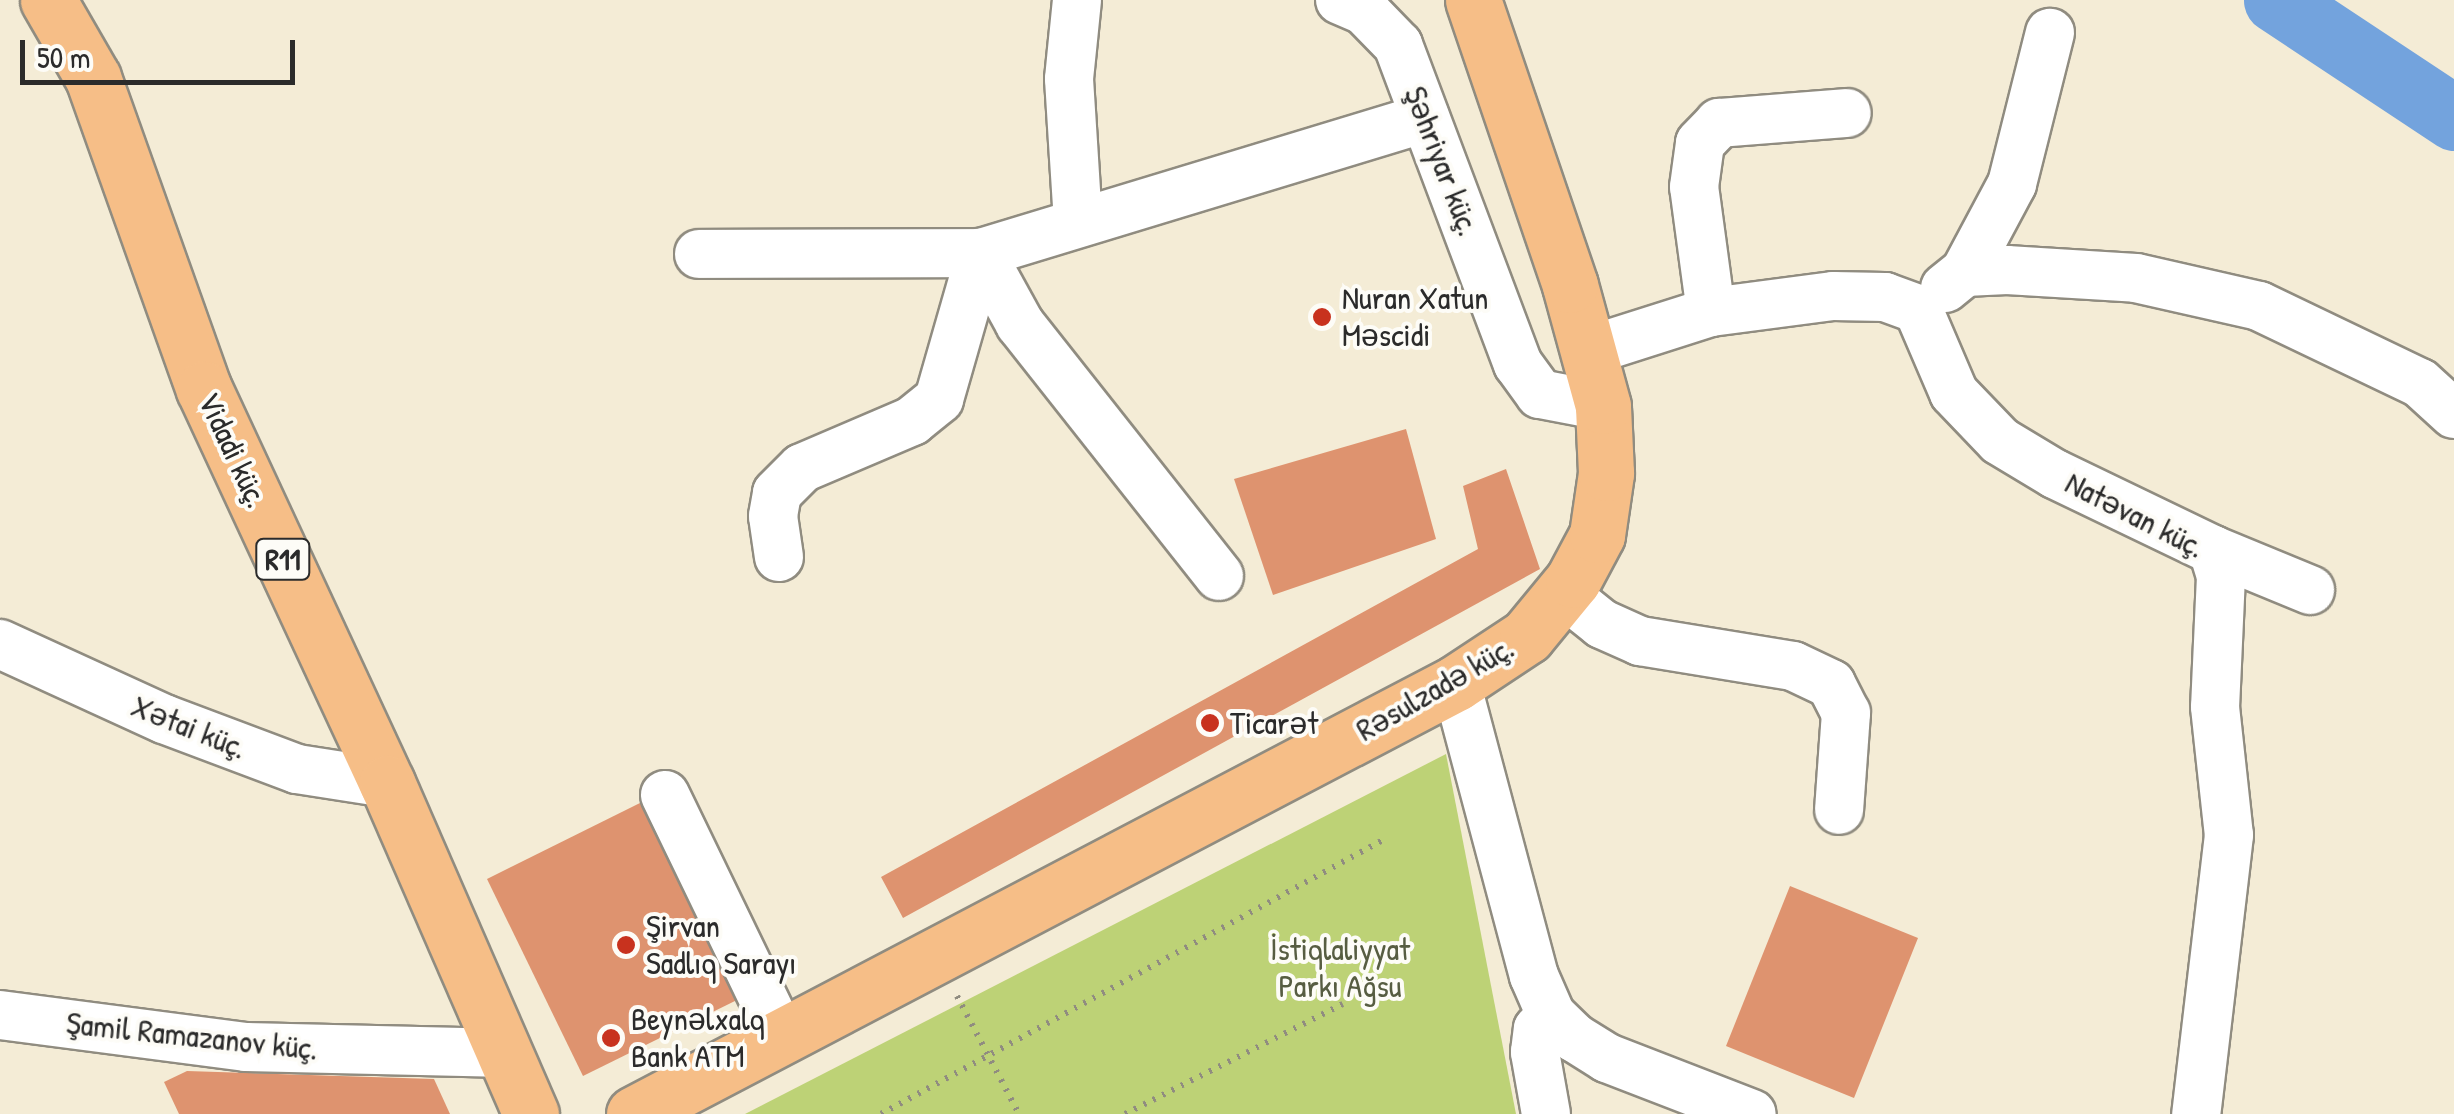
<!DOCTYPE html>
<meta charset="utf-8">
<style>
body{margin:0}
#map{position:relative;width:2454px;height:1114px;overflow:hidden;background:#f4ecd6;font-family:"Patrick Hand",sans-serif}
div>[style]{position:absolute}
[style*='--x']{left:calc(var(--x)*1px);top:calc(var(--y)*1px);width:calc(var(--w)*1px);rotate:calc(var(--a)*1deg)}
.green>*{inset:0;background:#bdd276}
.river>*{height:65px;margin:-32.5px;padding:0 32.5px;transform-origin:32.5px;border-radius:32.5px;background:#73a3dd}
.building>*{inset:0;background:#de936f}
.path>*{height:6px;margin-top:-3px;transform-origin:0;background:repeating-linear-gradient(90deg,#908c80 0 2.5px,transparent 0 10.5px)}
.roads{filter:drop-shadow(2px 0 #908c80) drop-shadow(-2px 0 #908c80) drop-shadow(0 2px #908c80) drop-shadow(0 -2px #908c80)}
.minor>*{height:48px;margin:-24px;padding:0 24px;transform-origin:24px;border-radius:24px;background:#fff}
.major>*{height:55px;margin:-27.5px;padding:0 27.5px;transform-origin:27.5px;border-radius:27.5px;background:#f6be87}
.dots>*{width:28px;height:28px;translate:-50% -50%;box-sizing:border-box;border:5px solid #fdfcf7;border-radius:50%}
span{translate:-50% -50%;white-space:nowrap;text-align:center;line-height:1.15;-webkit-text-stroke:8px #fdfcf7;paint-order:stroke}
.shield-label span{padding:2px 8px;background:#fdfcf7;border:2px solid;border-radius:8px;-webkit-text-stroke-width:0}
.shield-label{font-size:30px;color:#2b2b2b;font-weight:700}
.street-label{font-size:32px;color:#2b2b2b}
.poi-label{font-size:32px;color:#2b2b2b}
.left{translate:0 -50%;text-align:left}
.park-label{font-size:32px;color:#575d42}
.scale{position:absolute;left:20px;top:40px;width:275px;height:45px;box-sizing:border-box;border:5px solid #2b2b2b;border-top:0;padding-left:12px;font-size:30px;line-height:35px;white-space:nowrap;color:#2b2b2b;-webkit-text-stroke:8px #fdfcf7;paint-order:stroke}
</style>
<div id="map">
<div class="green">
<i style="clip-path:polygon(1446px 754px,1516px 1114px,745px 1114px)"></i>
</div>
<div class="river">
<i style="--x:2276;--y:0;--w:214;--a:33.5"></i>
</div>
<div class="building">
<i style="clip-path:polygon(1406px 429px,1436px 539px,1273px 595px,1234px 479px)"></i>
<i style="clip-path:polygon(1506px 469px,1540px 569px,903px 918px,881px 877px,1478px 549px,1463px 486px)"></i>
<i style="clip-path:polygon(644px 801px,741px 998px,583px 1076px,487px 879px)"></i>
<i style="clip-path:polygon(1790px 886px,1918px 938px,1854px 1098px,1726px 1046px)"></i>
<i style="clip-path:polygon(187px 1071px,434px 1079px,450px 1114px,179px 1114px,164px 1082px)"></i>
</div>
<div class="path">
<i style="--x:957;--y:996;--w:133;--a:62.3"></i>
<i style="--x:881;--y:1114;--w:570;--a:-28.63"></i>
<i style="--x:1125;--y:1114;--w:244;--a:-26.8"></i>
</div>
<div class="roads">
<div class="minor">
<i style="--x:1077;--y:0;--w:79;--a:95.8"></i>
<i style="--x:1069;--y:79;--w:144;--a:86.4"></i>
<i style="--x:1340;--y:0;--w:26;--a:23"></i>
<i style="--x:1364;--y:10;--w:49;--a:45.8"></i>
<i style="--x:1398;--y:45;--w:341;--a:69.4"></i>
<i style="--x:1518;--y:364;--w:37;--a:54"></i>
<i style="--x:1540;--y:394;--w:64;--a:10.8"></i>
<i style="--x:981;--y:253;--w:81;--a:61.2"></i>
<i style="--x:1020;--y:324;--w:321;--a:51.7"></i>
<i style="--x:699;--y:254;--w:282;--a:-0.2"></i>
<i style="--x:981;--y:253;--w:464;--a:-16.9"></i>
<i style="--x:1965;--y:272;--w:42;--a:-2.7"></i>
<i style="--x:2007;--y:270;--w:129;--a:3.5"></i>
<i style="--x:2136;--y:278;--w:126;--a:12.8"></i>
<i style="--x:2259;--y:306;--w:178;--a:25.6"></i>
<i style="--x:2420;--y:383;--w:46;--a:42.4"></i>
<i style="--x:1945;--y:288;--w:26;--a:-39"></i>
<i style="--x:1965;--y:272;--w:100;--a:-61.9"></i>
<i style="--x:2012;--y:184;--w:156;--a:-75.9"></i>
<i style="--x:1711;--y:312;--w:126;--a:-97.7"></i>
<i style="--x:1694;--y:187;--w:44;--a:-82.2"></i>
<i style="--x:1700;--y:143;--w:28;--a:-46"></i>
<i style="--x:1719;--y:123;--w:128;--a:-4.5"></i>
<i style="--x:1588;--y:351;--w:129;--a:-17.6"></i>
<i style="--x:1711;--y:312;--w:123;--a:-7.5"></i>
<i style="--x:1833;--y:296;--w:52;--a:1.1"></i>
<i style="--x:1885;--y:297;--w:35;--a:20"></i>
<i style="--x:1918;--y:309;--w:91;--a:66.8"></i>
<i style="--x:1954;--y:393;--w:66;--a:46.2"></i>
<i style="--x:2000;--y:441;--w:64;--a:31"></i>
<i style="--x:2055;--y:474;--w:175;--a:25.7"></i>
<i style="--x:2213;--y:550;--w:27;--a:73"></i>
<i style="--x:2221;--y:576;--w:131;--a:92.6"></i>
<i style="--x:2215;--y:707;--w:129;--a:83.8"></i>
<i style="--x:2229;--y:835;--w:281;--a:96.7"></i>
<i style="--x:2213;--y:550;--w:105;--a:22.4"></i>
<i style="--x:779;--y:557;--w:41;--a:-98.3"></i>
<i style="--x:773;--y:516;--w:23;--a:-80"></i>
<i style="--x:777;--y:493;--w:35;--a:-45"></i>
<i style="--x:802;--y:468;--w:120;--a:-23.1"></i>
<i style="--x:912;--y:421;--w:35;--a:-39"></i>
<i style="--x:939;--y:399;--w:152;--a:-74"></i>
<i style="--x:1562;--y:592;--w:51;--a:38.7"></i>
<i style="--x:1602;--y:624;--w:42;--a:24.1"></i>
<i style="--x:1640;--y:641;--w:155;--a:9.3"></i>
<i style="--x:1793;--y:666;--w:42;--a:25.3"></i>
<i style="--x:1831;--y:684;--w:33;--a:63"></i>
<i style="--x:1846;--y:713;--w:97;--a:94.1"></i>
<i style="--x:0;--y:644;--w:180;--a:24.6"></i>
<i style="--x:164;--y:719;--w:142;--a:20.6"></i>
<i style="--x:297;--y:769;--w:91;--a:8.8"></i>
<i style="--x:1456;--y:683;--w:303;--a:75.1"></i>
<i style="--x:1534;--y:976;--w:43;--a:66.4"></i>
<i style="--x:1551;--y:1015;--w:33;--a:44"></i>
<i style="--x:1575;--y:1038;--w:38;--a:32"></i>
<i style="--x:1607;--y:1058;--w:155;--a:21.1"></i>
<i style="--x:665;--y:795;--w:269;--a:64.2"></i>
<i style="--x:0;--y:1015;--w:248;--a:7.4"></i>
<i style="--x:246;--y:1047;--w:259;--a:1.3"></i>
<i style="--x:1546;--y:1114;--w:63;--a:-100.1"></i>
<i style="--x:1535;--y:1052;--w:23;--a:-83"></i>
<i style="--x:1538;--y:1029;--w:19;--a:-47"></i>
</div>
<div class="major">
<i style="--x:48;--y:0;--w:90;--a:60"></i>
<i style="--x:93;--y:78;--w:330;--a:70.4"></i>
<i style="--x:204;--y:389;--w:434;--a:65.1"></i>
<i style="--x:387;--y:783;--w:361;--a:66.5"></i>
<i style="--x:634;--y:1114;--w:928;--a:-27.67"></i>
<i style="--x:1456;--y:683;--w:85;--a:-33.5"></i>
<i style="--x:1527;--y:636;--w:72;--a:-50.6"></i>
<i style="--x:1573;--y:580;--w:51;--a:-61.9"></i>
<i style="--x:1597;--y:535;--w:63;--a:-81.7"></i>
<i style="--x:1606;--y:473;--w:67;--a:-92.6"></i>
<i style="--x:1603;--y:406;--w:125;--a:-105.3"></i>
<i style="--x:1570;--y:285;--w:301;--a:-108.8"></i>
</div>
</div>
<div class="dots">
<i style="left:1322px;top:317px;background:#c8321e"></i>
<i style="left:1210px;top:723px;background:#c8321e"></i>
<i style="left:626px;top:945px;background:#c8321e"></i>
<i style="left:611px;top:1038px;background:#c8321e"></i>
</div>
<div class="shield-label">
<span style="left:283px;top:559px">R11</span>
</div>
<div class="street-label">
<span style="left:1442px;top:161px;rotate:69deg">Şəhriyar küç.</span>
<span style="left:233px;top:450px;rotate:65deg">Vidadi küç.</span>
<span style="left:2135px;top:515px;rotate:27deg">Natəvan küç.</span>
<span style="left:1435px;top:689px;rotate:-30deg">Rəsulzadə küç.</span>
<span style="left:189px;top:727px;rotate:22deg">Xətai küç.</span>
<span style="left:192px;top:1036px;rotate:6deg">Şamil Ramazanov küç.</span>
</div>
<div class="poi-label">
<span class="left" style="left:1342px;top:317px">Nuran Xatun<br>Məscidi</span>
<span class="left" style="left:1230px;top:723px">Ticarət</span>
<span class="left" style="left:646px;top:945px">Şirvan<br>Sadlıq Sarayı</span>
<span class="left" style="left:631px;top:1038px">Beynəlxalq<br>Bank ATM</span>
</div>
<div class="park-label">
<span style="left:1340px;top:968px">İstiqlaliyyat<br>Parkı Ağsu</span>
</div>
<div class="scale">50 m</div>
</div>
